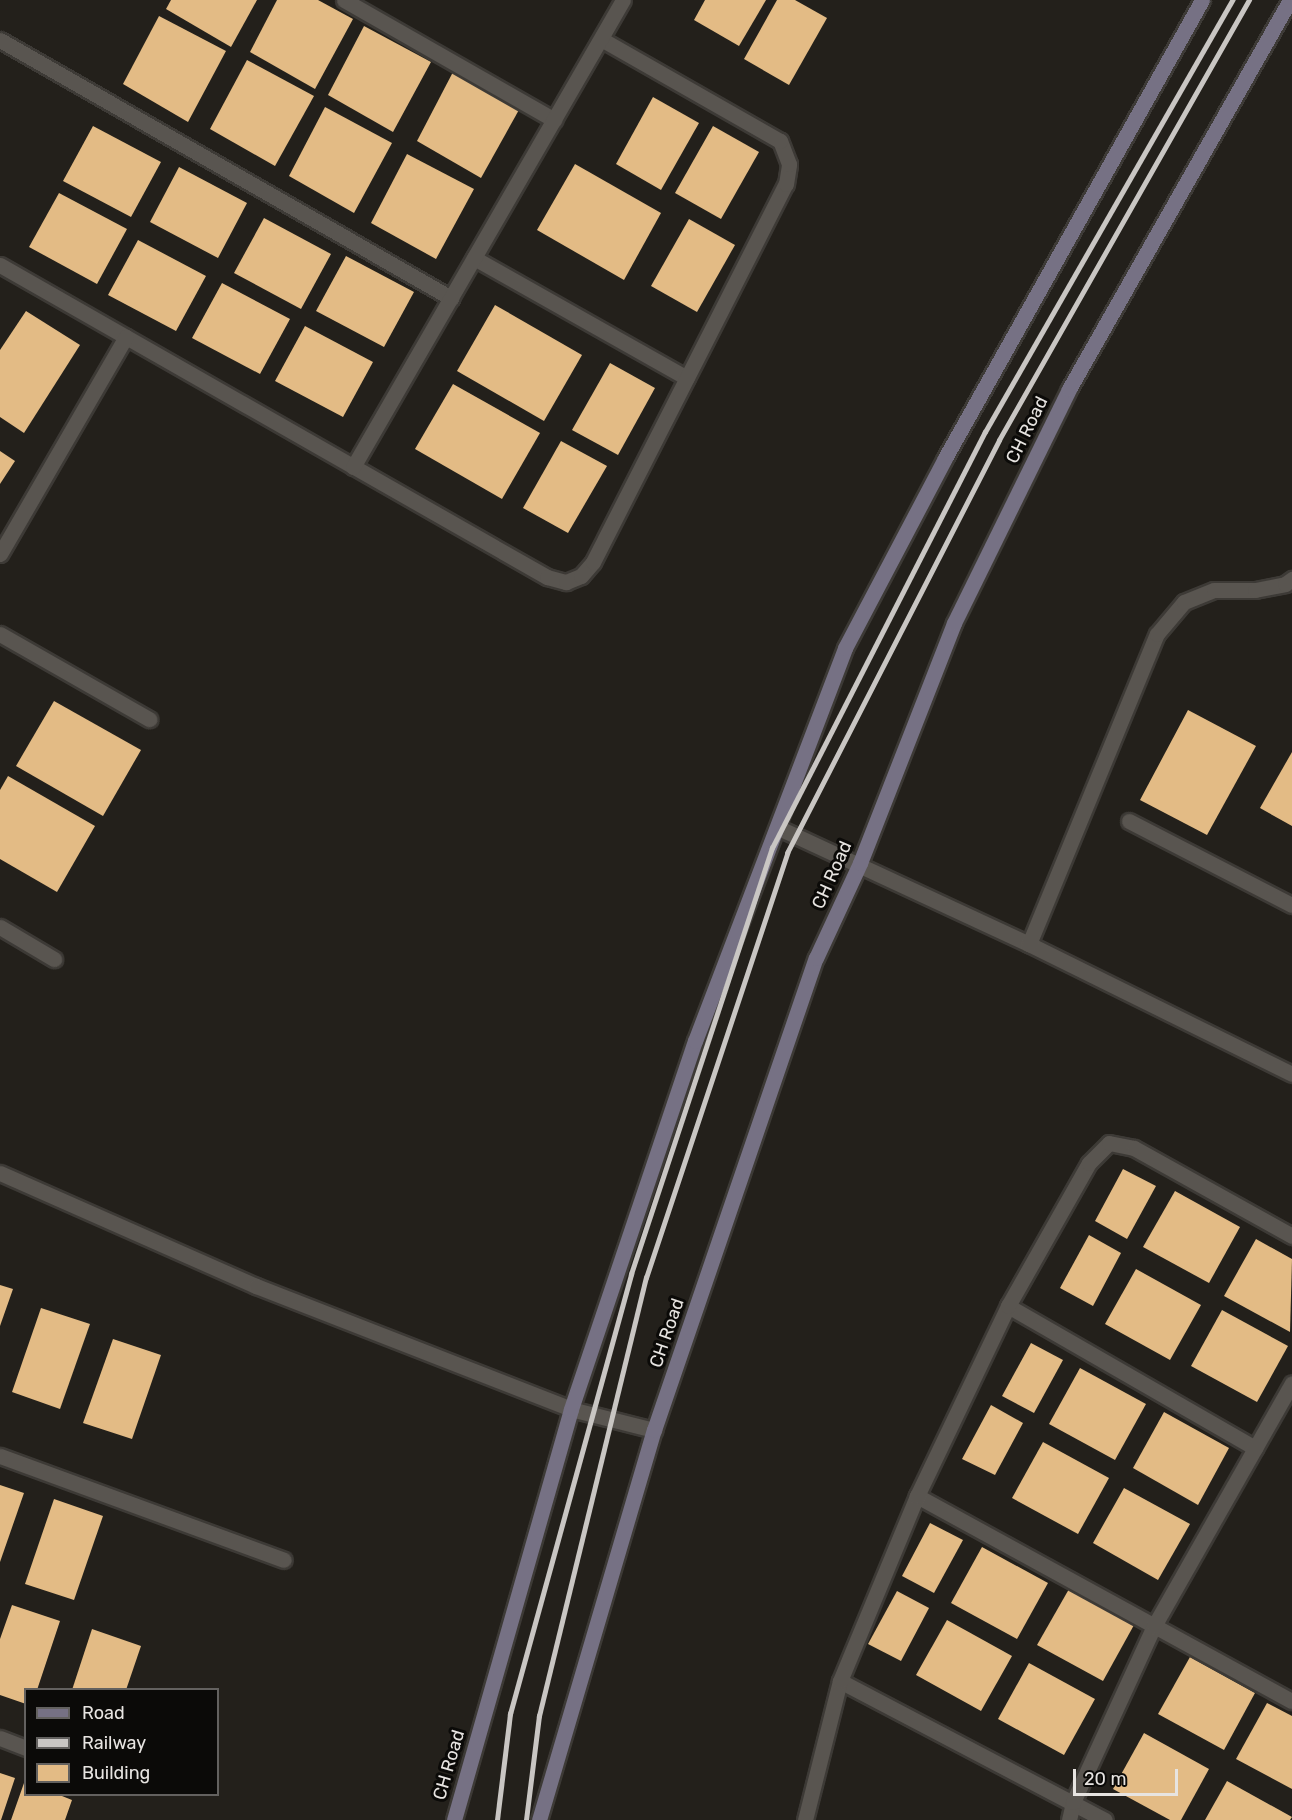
<!DOCTYPE html>
<style>
body{margin:0}
#map{position:relative;width:1292px;height:1820px;overflow:hidden;background:#23201b;font-family:Rubik,sans-serif}
div>[style]{position:absolute}
[style*='--x']{left:calc(var(--x)*1px);top:calc(var(--y)*1px);width:calc(var(--w)*1px);rotate:calc(var(--a)*1deg)}
.building>*{inset:0;background:#e3bb85}
.roads{filter:drop-shadow(2px 0 #3d3a36) drop-shadow(-2px 0 #3d3a36) drop-shadow(0 2px #3d3a36) drop-shadow(0 -2px #3d3a36)}
.street>*{height:15px;margin:-7.5px;padding:0 7.5px;transform-origin:7.5px;border-radius:7.5px;background:#595550}
.secondary>*{height:15px;margin:-7.5px;padding:0 7.5px;transform-origin:7.5px;border-radius:7.5px;background:#767184}
.rail>*{height:4.5px;margin:-2.25px;padding:0 2.25px;transform-origin:2.25px;border-radius:2.25px;background:#c9c6c3}
span{translate:-50% -50%;white-space:nowrap;text-align:center;line-height:1.15;-webkit-text-stroke:6px #0b0a08;paint-order:stroke}
.street-label{font-size:18px;color:#e7e4e1}
.legend{position:absolute;left:24px;top:1688px;width:195px;height:108px;box-sizing:border-box;background:#0b0a08;border:2px solid #63615f;margin:0;padding:8px 10px;list-style:none;font-size:18px;color:#e7e4e1}
.legend li{display:flex;align-items:center;gap:12px;height:30px}
.legend b{width:30px;border:2px solid #63615f}
.scale{position:absolute;left:1073px;top:1769px;width:105px;height:27px;box-sizing:border-box;border:3px solid #e7e4e1;border-top:0;padding-left:8px;font-size:18px;line-height:21px;white-space:nowrap;color:#e7e4e1;-webkit-text-stroke:4px #0b0a08;paint-order:stroke}
</style>
<div id="map">
<div class="building">
<i style="clip-path:polygon(171px 0,257px 0,231px 47px,166px 9px)"></i>
<i style="clip-path:polygon(277px 0,318px 0,353px 19px,315px 89px,250px 52px)"></i>
<i style="clip-path:polygon(705px 0,766px 0,739px 46px,694px 20px)"></i>
<i style="clip-path:polygon(777px 0,795px 0,827px 18px,789px 85px,744px 59px)"></i>
<i style="clip-path:polygon(159px 16px,226px 51px,188px 122px,123px 84px)"></i>
<i style="clip-path:polygon(364px 26px,431px 62px,393px 132px,328px 95px)"></i>
<i style="clip-path:polygon(247px 60px,314px 96px,275px 166px,210px 129px)"></i>
<i style="clip-path:polygon(453px 72px,520px 108px,481px 178px,417px 141px)"></i>
<i style="clip-path:polygon(653px 97px,699px 123px,661px 190px,616px 164px)"></i>
<i style="clip-path:polygon(325px 107px,392px 143px,354px 213px,289px 176px)"></i>
<i style="clip-path:polygon(93px 126px,161px 162px,131px 217px,63px 181px)"></i>
<i style="clip-path:polygon(713px 126px,759px 152px,721px 219px,675px 193px)"></i>
<i style="clip-path:polygon(407px 154px,474px 189px,436px 259px,371px 223px)"></i>
<i style="clip-path:polygon(575px 164px,661px 213px,624px 280px,537px 230px)"></i>
<i style="clip-path:polygon(179px 167px,247px 203px,218px 258px,150px 222px)"></i>
<i style="clip-path:polygon(59px 193px,127px 229px,97px 284px,29px 247px)"></i>
<i style="clip-path:polygon(264px 218px,331px 254px,301px 309px,234px 273px)"></i>
<i style="clip-path:polygon(689px 219px,735px 245px,697px 312px,651px 286px)"></i>
<i style="clip-path:polygon(138px 240px,206px 276px,176px 331px,108px 295px)"></i>
<i style="clip-path:polygon(346px 256px,414px 292px,384px 347px,316px 311px)"></i>
<i style="clip-path:polygon(222px 283px,290px 319px,260px 374px,192px 338px)"></i>
<i style="clip-path:polygon(495px 305px,582px 355px,544px 421px,457px 371px)"></i>
<i style="clip-path:polygon(26px 311px,80px 345px,24px 433px,0 417px,0 350px)"></i>
<i style="clip-path:polygon(305px 326px,373px 362px,343px 417px,275px 381px)"></i>
<i style="clip-path:polygon(610px 363px,655px 388px,618px 455px,572px 430px)"></i>
<i style="clip-path:polygon(453px 384px,540px 433px,502px 499px,415px 449px)"></i>
<i style="clip-path:polygon(561px 441px,607px 466px,568px 533px,523px 508px)"></i>
<i style="clip-path:polygon(0 451px,15px 461px,0 484px)"></i>
<i style="clip-path:polygon(54px 701px,141px 750px,103px 816px,16px 766px)"></i>
<i style="clip-path:polygon(1188px 710px,1256px 746px,1207px 835px,1140px 800px)"></i>
<i style="clip-path:polygon(1292px 752px,1292px 826px,1260px 808px)"></i>
<i style="clip-path:polygon(8px 776px,95px 826px,57px 892px,0 859px,0 790px)"></i>
<i style="clip-path:polygon(1123px 1169px,1156px 1186px,1127px 1239px,1095px 1221px)"></i>
<i style="clip-path:polygon(1175px 1191px,1240px 1227px,1209px 1283px,1143px 1247px)"></i>
<i style="clip-path:polygon(1089px 1235px,1121px 1253px,1093px 1306px,1060px 1288px)"></i>
<i style="clip-path:polygon(1256px 1239px,1292px 1259px,1290px 1332px,1224px 1296px)"></i>
<i style="clip-path:polygon(1136px 1269px,1201px 1305px,1170px 1360px,1105px 1324px)"></i>
<i style="clip-path:polygon(0 1285px,13px 1289px,0 1326px)"></i>
<i style="clip-path:polygon(41px 1308px,90px 1324px,60px 1409px,12px 1392px)"></i>
<i style="clip-path:polygon(1222px 1310px,1288px 1346px,1257px 1402px,1191px 1366px)"></i>
<i style="clip-path:polygon(113px 1339px,161px 1355px,132px 1439px,83px 1423px)"></i>
<i style="clip-path:polygon(1031px 1343px,1063px 1360px,1034px 1413px,1002px 1396px)"></i>
<i style="clip-path:polygon(1080px 1368px,1146px 1404px,1115px 1460px,1049px 1424px)"></i>
<i style="clip-path:polygon(991px 1405px,1023px 1423px,995px 1475px,962px 1459px)"></i>
<i style="clip-path:polygon(1164px 1412px,1229px 1448px,1198px 1505px,1133px 1468px)"></i>
<i style="clip-path:polygon(1043px 1442px,1109px 1478px,1078px 1534px,1012px 1498px)"></i>
<i style="clip-path:polygon(0 1485px,24px 1493px,0 1562px)"></i>
<i style="clip-path:polygon(1124px 1488px,1190px 1524px,1158px 1580px,1093px 1543px)"></i>
<i style="clip-path:polygon(54px 1499px,103px 1516px,74px 1600px,25px 1584px)"></i>
<i style="clip-path:polygon(930px 1523px,963px 1540px,934px 1593px,902px 1576px)"></i>
<i style="clip-path:polygon(982px 1547px,1048px 1583px,1017px 1639px,951px 1603px)"></i>
<i style="clip-path:polygon(1069px 1589px,1134px 1625px,1103px 1681px,1037px 1645px)"></i>
<i style="clip-path:polygon(897px 1591px,929px 1608px,901px 1661px,868px 1644px)"></i>
<i style="clip-path:polygon(12px 1605px,60px 1621px,37px 1690px,26px 1690px,26px 1704px,0 1695px,0 1639px)"></i>
<i style="clip-path:polygon(947px 1620px,1012px 1656px,981px 1711px,916px 1675px)"></i>
<i style="clip-path:polygon(92px 1629px,141px 1646px,126px 1690px,72px 1690px)"></i>
<i style="clip-path:polygon(1190px 1657px,1255px 1693px,1224px 1750px,1158px 1714px)"></i>
<i style="clip-path:polygon(1029px 1663px,1095px 1699px,1064px 1755px,998px 1719px)"></i>
<i style="clip-path:polygon(1267px 1703px,1292px 1716px,1292px 1789px,1236px 1759px)"></i>
<i style="clip-path:polygon(1144px 1733px,1209px 1769px,1181px 1820px,1170px 1820px,1113px 1789px)"></i>
<i style="clip-path:polygon(0 1773px,15px 1778px,1px 1820px,0 1820px)"></i>
<i style="clip-path:polygon(1227px 1781px,1292px 1817px,1290px 1820px,1205px 1820px)"></i>
<i style="clip-path:polygon(24px 1783px,26px 1794px,57px 1794px,72px 1800px,65px 1820px,11px 1820px)"></i>
</div>
<div class="roads">
<div class="street">
<i style="--x:344;--y:0;--w:242;--a:29.7"></i>
<i style="--x:0;--y:40;--w:520;--a:29.77"></i>
<i style="--x:474;--y:258;--w:244;--a:29.4"></i>
<i style="--x:0;--y:265;--w:630;--a:29.7"></i>
<i style="--x:547;--y:577;--w:20;--a:15"></i>
<i style="--x:566;--y:582;--w:16;--a:-22"></i>
<i style="--x:581;--y:576;--w:18;--a:-49"></i>
<i style="--x:593;--y:562;--w:424;--a:-63"></i>
<i style="--x:786;--y:184;--w:20;--a:-81"></i>
<i style="--x:789;--y:164;--w:25;--a:-111"></i>
<i style="--x:780;--y:141;--w:206;--a:-150.3"></i>
<i style="--x:353;--y:467;--w:539;--a:-59.97"></i>
<i style="--x:0;--y:554;--w:251;--a:-59.9"></i>
<i style="--x:0;--y:634;--w:172;--a:29.7"></i>
<i style="--x:1129;--y:821;--w:183;--a:27.3"></i>
<i style="--x:779;--y:828;--w:276;--a:24.9"></i>
<i style="--x:1029;--y:944;--w:293;--a:26.3"></i>
<i style="--x:0;--y:927;--w:63;--a:30.7"></i>
<i style="--x:1029;--y:944;--w:335;--a:-67.6"></i>
<i style="--x:1157;--y:634;--w:42;--a:-49.8"></i>
<i style="--x:1184;--y:602;--w:32;--a:-22"></i>
<i style="--x:1214;--y:590;--w:41;--a:0"></i>
<i style="--x:1255;--y:590;--w:31;--a:-11"></i>
<i style="--x:1285;--y:584;--w:9;--a:-36"></i>
<i style="--x:0;--y:1173;--w:280;--a:23.8"></i>
<i style="--x:256;--y:1286;--w:338;--a:21.3"></i>
<i style="--x:571;--y:1409;--w:86;--a:14.2"></i>
<i style="--x:1008;--y:1306;--w:285;--a:29.9"></i>
<i style="--x:0;--y:1456;--w:302;--a:20.1"></i>
<i style="--x:917;--y:1496;--w:427;--a:28.7"></i>
<i style="--x:840;--y:1681;--w:299;--a:27.7"></i>
<i style="--x:0;--y:1738;--w:28;--a:21"></i>
<i style="--x:805;--y:1820;--w:143;--a:-75.9"></i>
<i style="--x:840;--y:1681;--w:200;--a:-67.4"></i>
<i style="--x:917;--y:1496;--w:211;--a:-64.4"></i>
<i style="--x:1008;--y:1306;--w:164;--a:-60.5"></i>
<i style="--x:1089;--y:1163;--w:28;--a:-45"></i>
<i style="--x:1109;--y:1143;--w:25;--a:11"></i>
<i style="--x:1134;--y:1148;--w:181;--a:29.1"></i>
<i style="--x:1069;--y:1820;--w:18;--a:-77"></i>
<i style="--x:1073;--y:1802;--w:194;--a:-65.3"></i>
<i style="--x:1154;--y:1626;--w:279;--a:-60.4"></i>
</div>
<div class="secondary">
<i style="--x:454;--y:1820;--w:427;--a:-74.1"></i>
<i style="--x:571;--y:1409;--w:388;--a:-71.4"></i>
<i style="--x:695;--y:1041;--w:421;--a:-69.1"></i>
<i style="--x:845;--y:648;--w:215;--a:-62.2"></i>
<i style="--x:945;--y:458;--w:525;--a:-60.7"></i>
<i style="--x:539;--y:1820;--w:407;--a:-73.6"></i>
<i style="--x:654;--y:1430;--w:499;--a:-71.1"></i>
<i style="--x:816;--y:958;--w:105;--a:-65.1"></i>
<i style="--x:860;--y:863;--w:258;--a:-68.6"></i>
<i style="--x:954;--y:623;--w:261;--a:-63.8"></i>
<i style="--x:1069;--y:389;--w:447;--a:-60.4"></i>
</div>
</div>
<div class="rail">
<i style="--x:497;--y:1820;--w:107;--a:-83"></i>
<i style="--x:510;--y:1714;--w:456;--a:-74.6"></i>
<i style="--x:631;--y:1274;--w:449;--a:-71.7"></i>
<i style="--x:772;--y:848;--w:467;--a:-62.9"></i>
<i style="--x:985;--y:432;--w:498;--a:-60.2"></i>
<i style="--x:526;--y:1820;--w:105;--a:-82.9"></i>
<i style="--x:539;--y:1716;--w:451;--a:-76.3"></i>
<i style="--x:646;--y:1278;--w:448;--a:-71.6"></i>
<i style="--x:787;--y:853;--w:464;--a:-62.8"></i>
<i style="--x:999;--y:440;--w:506;--a:-60.4"></i>
</div>
<div class="street-label">
<span style="left:1027px;top:430px;rotate:-64deg">CH Road</span>
<span style="left:832px;top:875px;rotate:-66deg">CH Road</span>
<span style="left:667px;top:1333px;rotate:-71deg">CH Road</span>
<span style="left:449px;top:1765px;rotate:-74deg">CH Road</span>
</div>
<ul class="legend">
<li><b style="height:8px;background:#767184"></b>Road</li>
<li><b style="height:8px;background:#c9c6c3"></b>Railway</li>
<li><b style="height:16px;background:#e3bb85"></b>Building</li>
</ul>
<div class="scale">20 m</div>
</div>
